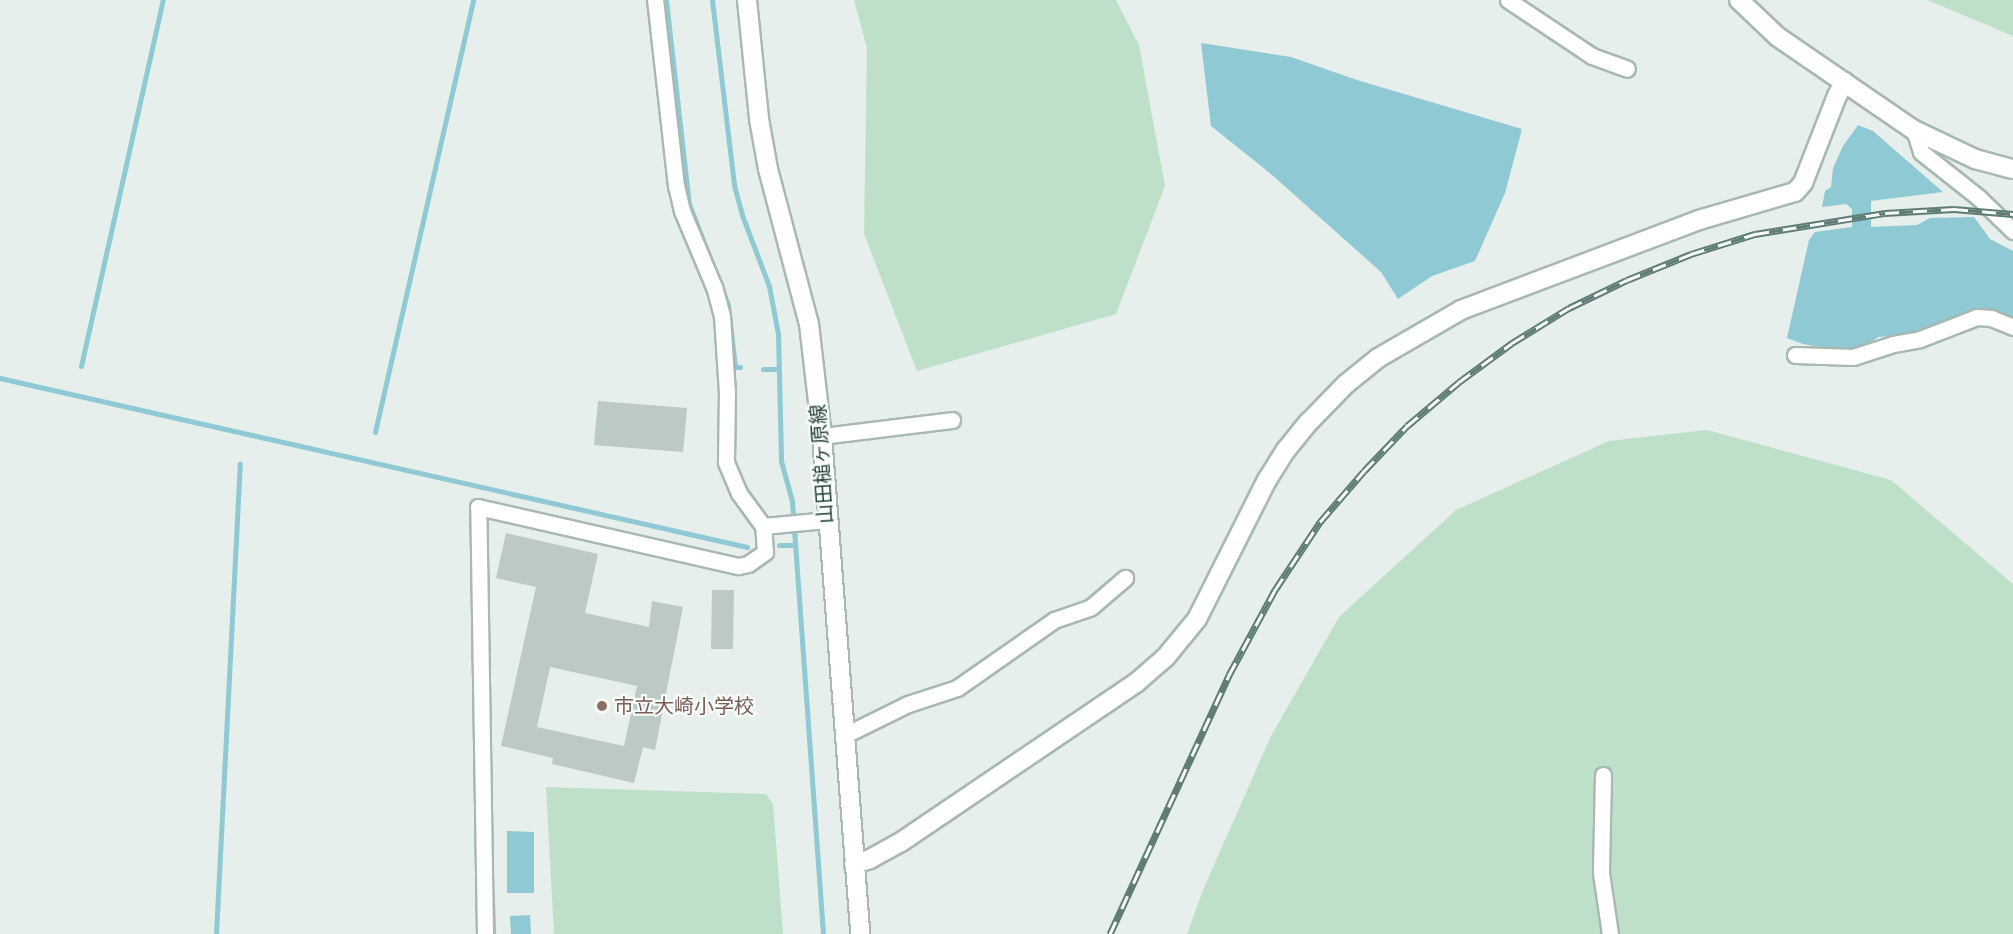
<!DOCTYPE html>
<meta charset="utf-8">
<style>
body{margin:0}
#map{position:relative;width:2013px;height:934px;overflow:hidden;background:#e6efeb;font-family:"Space Grotesk","Noto Sans JP",sans-serif}
div>[style]{position:absolute}
[style*='--x']{left:calc(var(--x)*1px);top:calc(var(--y)*1px);width:calc(var(--w)*1px);rotate:calc(var(--a)*1deg)}
.green>*{inset:0;background:#bfe0c8}
.water>*{inset:0;background:#8ec9d4}
.stream>*{height:5px;margin:-2.5px;padding:0 2.5px;transform-origin:2.5px;border-radius:2.5px;background:#8ec9d4}
.building>*{inset:0;background:#bbcac4}
.roads{filter:drop-shadow(2px 0 #a8b8b2) drop-shadow(-2px 0 #a8b8b2) drop-shadow(0 2px #a8b8b2) drop-shadow(0 -2px #a8b8b2)}
.minor>*{height:15px;margin:-7.5px;padding:0 7.5px;transform-origin:7.5px;border-radius:7.5px;background:#fff}
.tertiary>*{height:18px;margin:-9px;padding:0 9px;transform-origin:9px;border-radius:9px;background:#fff}
.secondary>*{height:18px;margin:-9px;padding:0 9px;transform-origin:9px;border-radius:9px;background:#fff}
.rail>*{height:7px;margin-top:-3.5px;transform-origin:0;background:repeating-linear-gradient(90deg,#f7fbf9 0 14px,#5f7d75 0 28px);box-sizing:border-box;border-block:2px solid #5f7d75}
.dots>*{width:16px;height:16px;translate:-50% -50%;box-sizing:border-box;border:3px solid #f7fbf9;border-radius:50%}
span{translate:-50% -50%;white-space:nowrap;text-align:center;line-height:1.15;-webkit-text-stroke:4.5px #f7fbf9;paint-order:stroke}
.street-label{font-size:20px;color:#24423a}
.education-label{font-size:20px;color:#785e54}
.left{translate:0 -50%;text-align:left}
</style>
<div id="map">
<div class="green">
<i style="clip-path:polygon(854px 0,1116px 0,1139px 45px,1165px 186px,1116px 314px,917px 371px,864px 234px,867px 48px)"></i>
<i style="clip-path:polygon(1927px 0,2013px 0,2013px 37px,2013px 36px)"></i>
<i style="clip-path:polygon(1707px 430px,1891px 480px,2013px 584px,2013px 934px,1187px 934px,1203px 890px,1271px 736px,1339px 617px,1456px 510px,1609px 441px)"></i>
<i style="clip-path:polygon(546px 787px,766px 794px,773px 804px,783px 934px,554px 934px)"></i>
</div>
<div class="water">
<i style="clip-path:polygon(1201px 43px,1291px 57px,1357px 80px,1522px 129px,1505px 193px,1475px 261px,1432px 276px,1398px 299px,1381px 272px,1271px 174px,1211px 126px)"></i>
<i style="clip-path:polygon(1858px 125px,1873px 131px,1943px 192px,1871px 201px,1871px 227px,1917px 225px,1930px 218px,1974px 217px,1990px 239px,2013px 251px,2013px 319px,1995px 311px,1977px 309px,1916px 334px,1878px 337px,1864px 348px,1836px 350px,1803px 344px,1787px 338px,1809px 240px,1815px 232px,1852px 227px,1852px 209px,1846px 204px,1822px 207px,1825px 191px,1831px 187px,1833px 168px,1843px 146px)"></i>
<i style="clip-path:polygon(507px 831px,534px 832px,534px 893px,507px 893px)"></i>
<i style="clip-path:polygon(530px 915px,531px 934px,511px 934px,510px 916px)"></i>
</div>
<div class="stream">
<i style="--x:666;--y:0;--w:205;--a:83.6"></i>
<i style="--x:689;--y:204;--w:108;--a:68.9"></i>
<i style="--x:728;--y:305;--w:62;--a:83.6"></i>
<i style="--x:735;--y:367;--w:5;--a:0"></i>
<i style="--x:712;--y:0;--w:186;--a:83.2"></i>
<i style="--x:734;--y:185;--w:31;--a:75"></i>
<i style="--x:742;--y:215;--w:76;--a:69.2"></i>
<i style="--x:769;--y:286;--w:49;--a:79.4"></i>
<i style="--x:778;--y:334;--w:127;--a:88.6"></i>
<i style="--x:781;--y:461;--w:41;--a:74.6"></i>
<i style="--x:792;--y:501;--w:434;--a:85.9"></i>
<i style="--x:81;--y:366;--w:375;--a:-77.4"></i>
<i style="--x:763;--y:369;--w:15;--a:0"></i>
<i style="--x:0;--y:378;--w:766;--a:12.75"></i>
<i style="--x:375;--y:432;--w:443;--a:-77.2"></i>
<i style="--x:779;--y:545;--w:14;--a:0"></i>
<i style="--x:492;--y:900;--w:34;--a:88"></i>
<i style="--x:216;--y:934;--w:471;--a:-87.1"></i>
</div>
<div class="building">
<i style="clip-path:polygon(598px 401px,687px 408px,683px 452px,594px 445px)"></i>
<i style="clip-path:polygon(evenodd,506px 533px,598px 554px,585px 613px,649px 627px,652px 601px,683px 607px,655px 750px,643px 747px,634px 783px,552px 764px,553px 758px,501px 746px,536px 587px,496px 578px,506px 533px,550px 667px,637px 686px,624px 746px,537px 727px,550px 667px)"></i>
<i style="clip-path:polygon(712px 590px,734px 590px,733px 649px,711px 649px)"></i>
</div>
<div class="roads">
<div class="minor">
<i style="--x:1508;--y:0;--w:101;--a:33.7"></i>
<i style="--x:1592;--y:56;--w:37;--a:20"></i>
<i style="--x:1914;--y:130;--w:23;--a:72"></i>
<i style="--x:1921;--y:152;--w:73;--a:38.3"></i>
<i style="--x:1978;--y:197;--w:49;--a:44.2"></i>
<i style="--x:1795;--y:355;--w:58;--a:2"></i>
<i style="--x:1853;--y:357;--w:42;--a:-18"></i>
<i style="--x:1893;--y:344;--w:27;--a:-10"></i>
<i style="--x:1920;--y:339;--w:61;--a:-21.1"></i>
<i style="--x:1977;--y:317;--w:14;--a:4"></i>
<i style="--x:1991;--y:318;--w:24;--a:22"></i>
<i style="--x:822;--y:436;--w:131;--a:-7"></i>
<i style="--x:763;--y:526;--w:63;--a:-5.4"></i>
<i style="--x:845;--y:735;--w:70;--a:-26.2"></i>
<i style="--x:908;--y:704;--w:52;--a:-18.1"></i>
<i style="--x:957;--y:688;--w:118;--a:-35"></i>
<i style="--x:1054;--y:620;--w:39;--a:-19"></i>
<i style="--x:1091;--y:607;--w:45;--a:-40.5"></i>
<i style="--x:1603;--y:775;--w:98;--a:91.2"></i>
<i style="--x:1601;--y:873;--w:62;--a:81.6"></i>
<i style="--x:485;--y:934;--w:427;--a:-90.9"></i>
<i style="--x:478;--y:507;--w:267;--a:12.8"></i>
<i style="--x:738;--y:566;--w:10;--a:-11"></i>
<i style="--x:748;--y:564;--w:21;--a:-35"></i>
<i style="--x:765;--y:552;--w:26;--a:-94"></i>
<i style="--x:763;--y:526;--w:41;--a:-126"></i>
<i style="--x:739;--y:493;--w:34;--a:-113"></i>
<i style="--x:726;--y:462;--w:69;--a:-89.2"></i>
<i style="--x:727;--y:393;--w:77;--a:-93.7"></i>
<i style="--x:722;--y:316;--w:30;--a:-105"></i>
<i style="--x:714;--y:287;--w:82;--a:-112.8"></i>
<i style="--x:682;--y:211;--w:26;--a:-103"></i>
<i style="--x:676;--y:186;--w:187;--a:-96.4"></i>
</div>
<div class="tertiary">
<i style="--x:1739;--y:0;--w:54;--a:43.5"></i>
<i style="--x:1778;--y:37;--w:165;--a:34.4"></i>
<i style="--x:1914;--y:130;--w:68;--a:25.4"></i>
<i style="--x:1975;--y:159;--w:39;--a:15"></i>
<i style="--x:854;--y:864;--w:17;--a:-17"></i>
<i style="--x:870;--y:859;--w:35;--a:-29"></i>
<i style="--x:901;--y:842;--w:284;--a:-34.1"></i>
<i style="--x:1136;--y:683;--w:38;--a:-41"></i>
<i style="--x:1165;--y:658;--w:50;--a:-50.6"></i>
<i style="--x:1197;--y:619;--w:156;--a:-63.3"></i>
<i style="--x:1267;--y:480;--w:36;--a:-58"></i>
<i style="--x:1286;--y:450;--w:36;--a:-51"></i>
<i style="--x:1309;--y:422;--w:53;--a:-45.8"></i>
<i style="--x:1346;--y:384;--w:41;--a:-39.1"></i>
<i style="--x:1378;--y:358;--w:96;--a:-30"></i>
<i style="--x:1461;--y:310;--w:254;--a:-20.7"></i>
<i style="--x:1699;--y:220;--w:100;--a:-16.3"></i>
<i style="--x:1795;--y:192;--w:12;--a:-48"></i>
<i style="--x:1803;--y:183;--w:93;--a:-68.7"></i>
<i style="--x:1837;--y:96;--w:16;--a:-63"></i>
</div>
<div class="secondary">
<i style="--x:747;--y:0;--w:120;--a:84.2"></i>
<i style="--x:759;--y:119;--w:51;--a:79.8"></i>
<i style="--x:768;--y:169;--w:160;--a:75.2"></i>
<i style="--x:809;--y:324;--w:113;--a:83.4"></i>
<i style="--x:822;--y:436;--w:499;--a:85.6"></i>
</div>
</div>
<div class="rail">
<i style="--x:1110;--y:934;--w:285;--a:-65.3"></i>
<i style="--x:1229;--y:675;--w:97;--a:-61.6"></i>
<i style="--x:1275;--y:590;--w:82;--a:-56.5"></i>
<i style="--x:1320;--y:522;--w:67;--a:-49.2"></i>
<i style="--x:1364;--y:471;--w:62;--a:-46.3"></i>
<i style="--x:1407;--y:426;--w:68;--a:-40.2"></i>
<i style="--x:1459;--y:382;--w:66;--a:-36.3"></i>
<i style="--x:1512;--y:343;--w:67;--a:-31.6"></i>
<i style="--x:1569;--y:308;--w:64;--a:-25.8"></i>
<i style="--x:1627;--y:280;--w:69;--a:-22.1"></i>
<i style="--x:1691;--y:254;--w:67;--a:-17.4"></i>
<i style="--x:1755;--y:234;--w:132;--a:-9.2"></i>
<i style="--x:1885;--y:213;--w:69;--a:-3.3"></i>
<i style="--x:1954;--y:209;--w:59;--a:4.8"></i>
</div>
<div class="dots">
<i style="left:602px;top:706px;background:#8d6e63"></i>
</div>
<div class="street-label">
<span style="left:822px;top:464px;rotate:-94deg">山田槌ヶ原線</span>
</div>
<div class="education-label">
<span class="left" style="left:614px;top:706px">市立大崎小学校</span>
</div>
</div>
